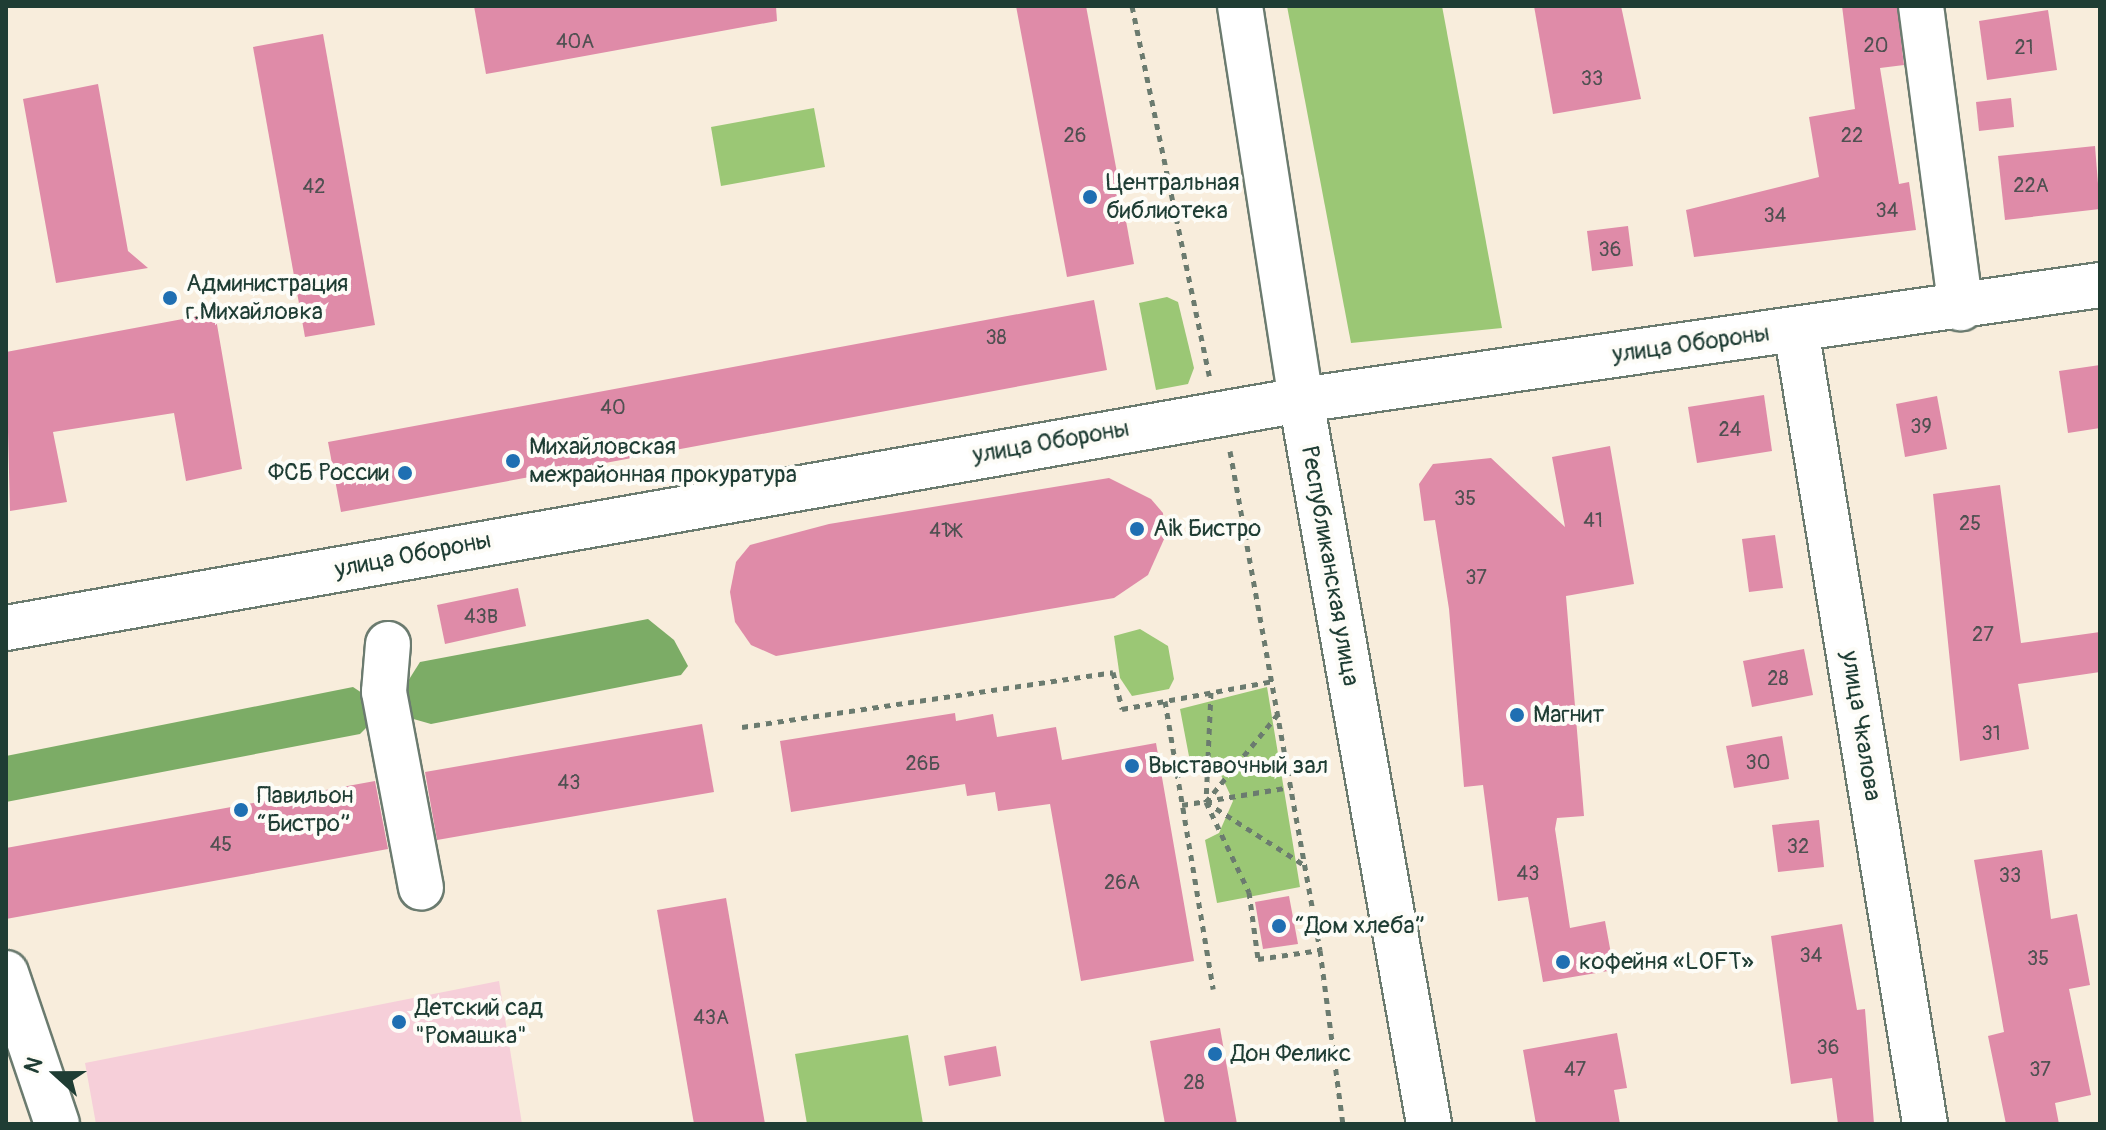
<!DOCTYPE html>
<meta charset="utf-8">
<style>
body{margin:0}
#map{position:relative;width:2106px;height:1130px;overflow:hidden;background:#f8eddc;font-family:Pangolin,sans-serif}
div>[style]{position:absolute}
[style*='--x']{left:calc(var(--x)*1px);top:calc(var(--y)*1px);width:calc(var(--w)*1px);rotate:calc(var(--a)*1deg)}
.built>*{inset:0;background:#f6cfd9}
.green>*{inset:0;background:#9bc775}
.forest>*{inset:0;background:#7cac66}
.building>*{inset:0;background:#df8ba8}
.path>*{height:5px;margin-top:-2.5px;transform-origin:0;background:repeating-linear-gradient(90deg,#6b7b6f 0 6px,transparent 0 12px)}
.roads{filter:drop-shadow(2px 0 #6b7b6f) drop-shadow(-2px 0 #6b7b6f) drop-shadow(0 2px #6b7b6f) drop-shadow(0 -2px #6b7b6f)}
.minor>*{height:44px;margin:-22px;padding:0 22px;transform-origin:22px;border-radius:22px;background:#fff}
.dots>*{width:22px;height:22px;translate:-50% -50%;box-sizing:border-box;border:4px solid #fdfcf7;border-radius:50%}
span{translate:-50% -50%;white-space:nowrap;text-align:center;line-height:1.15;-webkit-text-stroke:8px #fdfcf7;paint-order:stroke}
.number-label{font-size:20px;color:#4f5051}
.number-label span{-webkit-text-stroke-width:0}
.poi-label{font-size:24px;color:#1f3d34}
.left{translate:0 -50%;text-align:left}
.right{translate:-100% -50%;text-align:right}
.street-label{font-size:24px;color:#1f3d34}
.frame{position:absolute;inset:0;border:8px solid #1f3d34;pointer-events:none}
.north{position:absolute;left:16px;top:1034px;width:80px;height:80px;-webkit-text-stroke:6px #fdfcf7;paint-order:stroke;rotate:291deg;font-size:22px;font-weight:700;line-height:32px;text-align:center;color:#1f3d34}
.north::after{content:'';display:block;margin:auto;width:28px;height:36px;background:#1f3d34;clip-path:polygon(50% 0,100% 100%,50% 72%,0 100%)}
</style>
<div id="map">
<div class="built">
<i style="clip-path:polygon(499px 981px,522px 1124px,96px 1124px,85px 1063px)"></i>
</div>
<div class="green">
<i style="clip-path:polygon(1287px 6px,1442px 6px,1502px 328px,1351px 343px)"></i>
<i style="clip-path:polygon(814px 108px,825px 167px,721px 186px,711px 127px)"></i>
<i style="clip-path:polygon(1167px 297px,1178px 302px,1194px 368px,1188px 384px,1156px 390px,1139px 303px)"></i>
<i style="clip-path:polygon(1140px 629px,1168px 646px,1174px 679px,1169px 689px,1132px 696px,1120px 678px,1114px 636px)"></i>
<i style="clip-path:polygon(1267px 687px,1300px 887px,1217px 903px,1205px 840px,1219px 833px,1233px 801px,1221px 775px,1192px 772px,1180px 709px)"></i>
<i style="clip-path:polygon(908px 1035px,923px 1124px,807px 1124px,795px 1054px)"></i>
</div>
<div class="forest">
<i style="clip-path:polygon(648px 619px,674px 640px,688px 666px,681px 675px,431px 724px,410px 718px,403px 689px,420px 662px)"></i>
<i style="clip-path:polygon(353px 687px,362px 693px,368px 726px,360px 734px,6px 802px,6px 756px)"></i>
</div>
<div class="building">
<i style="clip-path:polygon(474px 6px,776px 6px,777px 21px,486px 74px)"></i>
<i style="clip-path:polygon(1016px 6px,1086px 6px,1134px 264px,1067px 277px)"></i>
<i style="clip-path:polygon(1534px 6px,1621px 6px,1641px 99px,1553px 114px)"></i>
<i style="clip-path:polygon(1842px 6px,1897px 6px,1904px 65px,1880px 68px,1899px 184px,1909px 182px,1916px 230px,1694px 257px,1686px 210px,1819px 177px,1809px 117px,1855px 109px)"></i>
<i style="clip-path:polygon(2048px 10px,2057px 70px,1987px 80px,1979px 21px)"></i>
<i style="clip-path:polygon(323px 34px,375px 325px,305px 337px,253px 47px)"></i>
<i style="clip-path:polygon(98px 84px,128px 251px,148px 268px,56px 283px,23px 99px)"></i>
<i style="clip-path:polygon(2011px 98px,2014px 127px,1979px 131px,1976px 102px)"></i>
<i style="clip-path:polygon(2095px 146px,2100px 209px,2005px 220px,1998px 156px)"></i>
<i style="clip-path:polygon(1628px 226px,1633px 266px,1592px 271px,1587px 231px)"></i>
<i style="clip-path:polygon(1094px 300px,1107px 370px,341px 512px,328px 442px)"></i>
<i style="clip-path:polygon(215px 313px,242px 469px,186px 481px,174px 413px,53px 432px,67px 502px,10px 511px,6px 352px)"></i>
<i style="clip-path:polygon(2100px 365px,2100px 428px,2068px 433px,2059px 371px)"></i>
<i style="clip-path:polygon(1764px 395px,1772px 451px,1697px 463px,1688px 407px)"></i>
<i style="clip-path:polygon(1937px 396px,1947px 449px,1905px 457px,1896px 404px)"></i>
<i style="clip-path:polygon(1610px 446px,1634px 584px,1566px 596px,1584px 816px,1557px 818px,1555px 829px,1570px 928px,1605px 921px,1614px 970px,1543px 982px,1528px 897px,1498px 901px,1483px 785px,1464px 787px,1449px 609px,1435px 520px,1424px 521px,1419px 484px,1433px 464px,1491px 458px,1565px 527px,1552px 457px)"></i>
<i style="clip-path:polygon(1109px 478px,1151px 499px,1163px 513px,1165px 537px,1148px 575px,1114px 598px,776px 656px,751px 645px,735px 622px,730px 592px,736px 562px,750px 545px,829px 524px)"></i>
<i style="clip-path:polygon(2000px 485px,2021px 643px,2100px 632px,2100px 672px,2018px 684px,2029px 749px,1960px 761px,1933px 494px)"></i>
<i style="clip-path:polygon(1775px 535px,1783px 588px,1749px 592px,1742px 539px)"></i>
<i style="clip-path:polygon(518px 588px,526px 626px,445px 644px,437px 605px)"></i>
<i style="clip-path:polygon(1804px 649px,1813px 695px,1752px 707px,1743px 661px)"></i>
<i style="clip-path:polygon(955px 713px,956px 721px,993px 714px,997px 737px,1056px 727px,1062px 760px,1156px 743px,1194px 961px,1081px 981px,1050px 804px,998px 811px,995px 792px,967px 796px,965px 784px,791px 812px,780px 741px)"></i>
<i style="clip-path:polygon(702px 724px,714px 792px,437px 840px,425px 772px)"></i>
<i style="clip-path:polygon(1782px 736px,1789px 779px,1734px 788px,1726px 746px)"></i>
<i style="clip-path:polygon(375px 781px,388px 849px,6px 919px,6px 848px)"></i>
<i style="clip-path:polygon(1819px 820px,1824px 867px,1778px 872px,1772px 825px)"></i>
<i style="clip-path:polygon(2042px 850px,2051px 919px,2077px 914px,2090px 985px,2069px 989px,2091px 1095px,2055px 1103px,2059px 1124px,2006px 1124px,1988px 1036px,2004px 1032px,1974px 860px)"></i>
<i style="clip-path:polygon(1289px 896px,1298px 944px,1263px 949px,1255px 902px)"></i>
<i style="clip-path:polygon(726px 898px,765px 1124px,694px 1124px,657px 910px)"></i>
<i style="clip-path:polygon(1842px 924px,1857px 1010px,1865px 1009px,1874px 1124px,1838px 1124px,1832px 1078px,1791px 1084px,1771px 936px)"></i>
<i style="clip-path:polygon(1220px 1028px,1237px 1124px,1165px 1124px,1150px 1041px)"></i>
<i style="clip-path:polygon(1617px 1033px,1627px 1088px,1614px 1090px,1620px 1124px,1536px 1124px,1523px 1050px)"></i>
<i style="clip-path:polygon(996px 1046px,1001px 1076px,949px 1086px,944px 1056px)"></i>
</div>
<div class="path">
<i style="--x:1132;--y:6;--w:378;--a:78.2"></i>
<i style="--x:1230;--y:451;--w:507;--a:79.78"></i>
<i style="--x:1320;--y:950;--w:176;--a:82.5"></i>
<i style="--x:1211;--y:692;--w:110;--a:92.6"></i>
<i style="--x:1206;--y:802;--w:100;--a:64.5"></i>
<i style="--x:1249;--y:892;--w:68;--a:82.3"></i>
<i style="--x:1258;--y:959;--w:63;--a:-8.3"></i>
<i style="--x:1165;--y:701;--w:292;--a:80.5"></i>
<i style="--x:1278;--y:714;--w:114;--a:129.3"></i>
<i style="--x:1206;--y:802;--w:117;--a:32.7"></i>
<i style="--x:742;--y:727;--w:375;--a:-8.4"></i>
<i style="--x:1113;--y:672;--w:38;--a:76"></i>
<i style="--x:1122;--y:709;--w:154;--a:-10.5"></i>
<i style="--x:1182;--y:805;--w:110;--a:-9.4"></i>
</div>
<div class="roads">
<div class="minor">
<i style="--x:1240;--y:6;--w:399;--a:81.2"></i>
<i style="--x:1301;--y:400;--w:735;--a:79.97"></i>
<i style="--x:1921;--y:6;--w:305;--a:82.5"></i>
<i style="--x:1796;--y:329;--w:805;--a:80.78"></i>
<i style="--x:6;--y:628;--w:1315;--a:-9.99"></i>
<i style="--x:1301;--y:400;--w:807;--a:-8.19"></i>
<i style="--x:388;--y:644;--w:48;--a:94.8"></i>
<i style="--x:384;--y:692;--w:199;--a:79.3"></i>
<i style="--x:6;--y:973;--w:159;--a:71.3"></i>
</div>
</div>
<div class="dots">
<i style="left:1090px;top:197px;background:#1f6fb2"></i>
<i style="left:170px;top:298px;background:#1f6fb2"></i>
<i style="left:513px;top:461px;background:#1f6fb2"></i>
<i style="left:405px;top:473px;background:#1f6fb2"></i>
<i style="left:1137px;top:529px;background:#1f6fb2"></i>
<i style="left:1517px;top:715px;background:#1f6fb2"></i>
<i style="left:1132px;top:766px;background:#1f6fb2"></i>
<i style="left:241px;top:810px;background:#1f6fb2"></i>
<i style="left:1279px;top:926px;background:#1f6fb2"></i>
<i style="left:1563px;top:962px;background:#1f6fb2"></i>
<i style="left:399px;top:1022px;background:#1f6fb2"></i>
<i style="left:1215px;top:1054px;background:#1f6fb2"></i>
</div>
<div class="number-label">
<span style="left:575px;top:41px">40А</span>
<span style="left:1876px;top:45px">20</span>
<span style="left:2024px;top:47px">21</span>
<span style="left:1592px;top:78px">33</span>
<span style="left:1075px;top:135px">26</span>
<span style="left:1852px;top:135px">22</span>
<span style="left:2031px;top:185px">22А</span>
<span style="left:314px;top:186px">42</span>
<span style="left:1887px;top:210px">34</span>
<span style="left:1775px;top:215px">34</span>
<span style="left:1610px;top:249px">36</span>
<span style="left:996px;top:337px">38</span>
<span style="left:613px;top:407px">40</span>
<span style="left:1921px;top:426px">39</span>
<span style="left:1730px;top:429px">24</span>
<span style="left:1465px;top:498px">35</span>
<span style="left:1593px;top:520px">41</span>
<span style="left:1970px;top:523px">25</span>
<span style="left:945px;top:530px">41Ж</span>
<span style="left:1476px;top:577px">37</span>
<span style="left:481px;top:616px">43В</span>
<span style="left:1983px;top:634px">27</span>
<span style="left:1778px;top:678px">28</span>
<span style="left:1991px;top:733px">31</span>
<span style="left:1758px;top:762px">30</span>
<span style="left:923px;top:763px">26Б</span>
<span style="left:569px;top:782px">43</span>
<span style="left:221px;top:844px">45</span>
<span style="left:1798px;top:846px">32</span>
<span style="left:1528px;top:873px">43</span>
<span style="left:2010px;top:875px">33</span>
<span style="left:1122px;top:882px">26А</span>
<span style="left:1811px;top:955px">34</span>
<span style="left:2038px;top:958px">35</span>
<span style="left:711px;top:1017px">43А</span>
<span style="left:1828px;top:1047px">36</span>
<span style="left:1575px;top:1069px">47</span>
<span style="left:2040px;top:1069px">37</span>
<span style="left:1194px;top:1082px">28</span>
</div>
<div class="poi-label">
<span class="left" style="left:1106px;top:197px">Центральная<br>библиотека</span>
<span class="left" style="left:186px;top:298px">Администрация<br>г.Михайловка</span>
<span class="left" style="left:529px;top:461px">Михайловская<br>межрайонная прокуратура</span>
<span class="right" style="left:389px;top:473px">ФСБ России</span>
<span class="left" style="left:1153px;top:529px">Aik Бистро</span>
<span class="left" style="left:1533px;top:715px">Магнит</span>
<span class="left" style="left:1148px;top:766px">Выставочный зал</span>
<span class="left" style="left:257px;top:810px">Павильон<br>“Бистро”</span>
<span class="left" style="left:1295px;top:926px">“Дом хлеба”</span>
<span class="left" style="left:1579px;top:962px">кофейня «LOFT»</span>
<span class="left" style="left:415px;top:1022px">Детский сад<br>"Ромашка"</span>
<span class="left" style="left:1231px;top:1054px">Дон Феликс</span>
</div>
<div class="street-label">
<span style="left:1691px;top:344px;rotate:-8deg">улица Обороны</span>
<span style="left:1051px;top:442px;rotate:-10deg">улица Обороны</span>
<span style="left:413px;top:555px;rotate:-11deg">улица Обороны</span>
<span style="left:1330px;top:566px;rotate:80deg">Республиканская улица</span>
<span style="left:1861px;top:726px;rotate:81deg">улица Чкалова</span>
</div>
<div class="frame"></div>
<div class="north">N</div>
</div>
